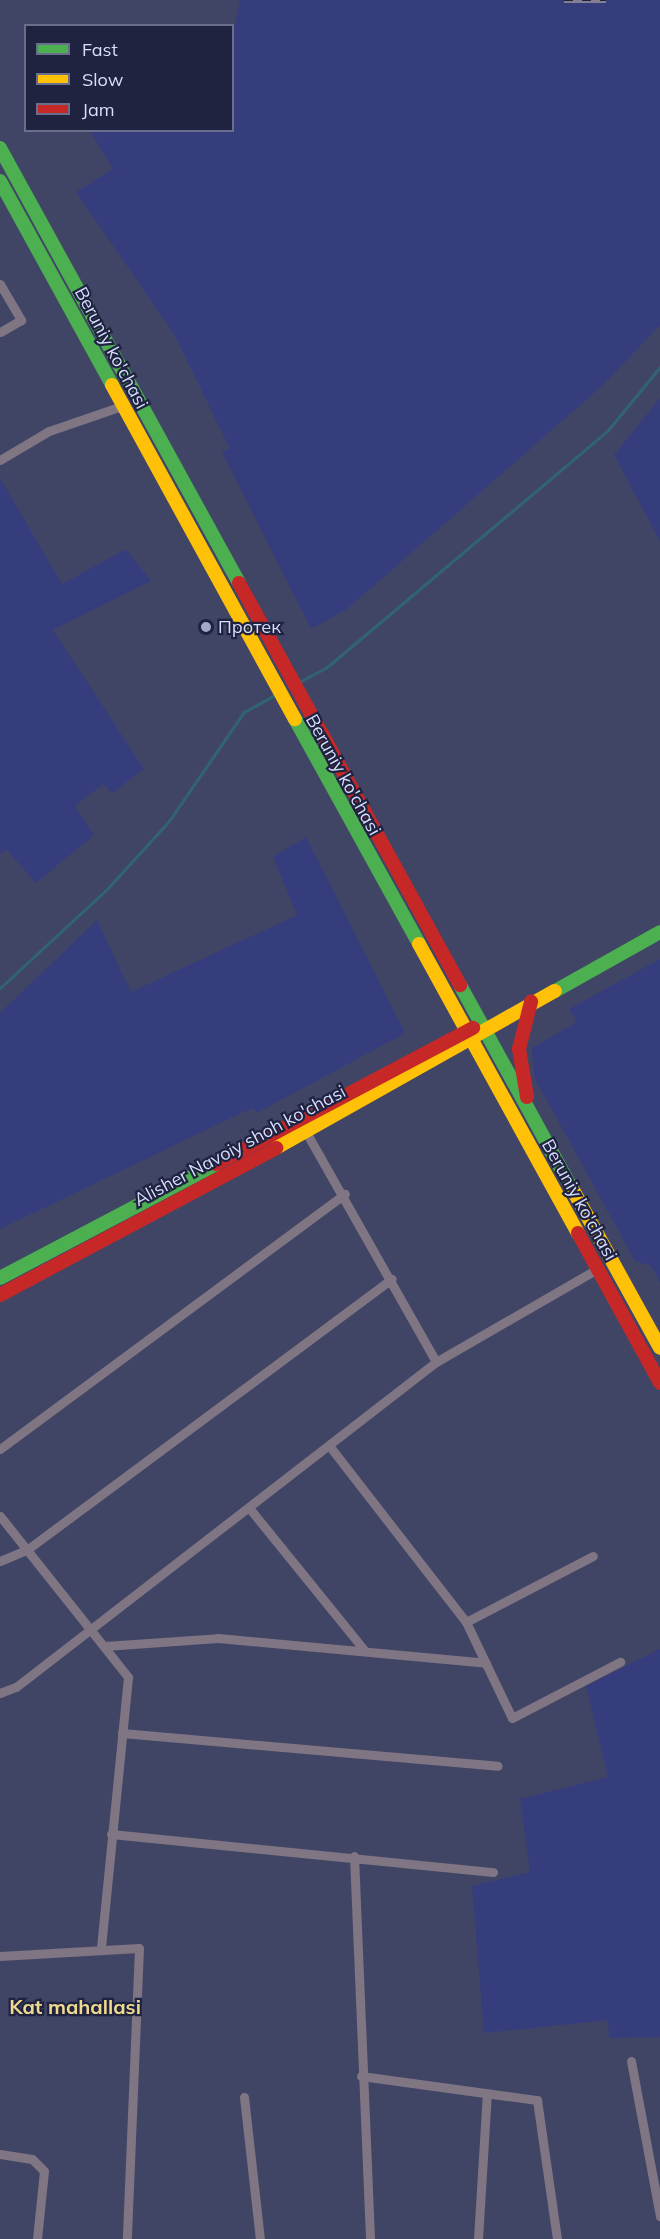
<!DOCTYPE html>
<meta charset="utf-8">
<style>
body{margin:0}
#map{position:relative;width:660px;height:2239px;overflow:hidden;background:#404566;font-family:Mulish,sans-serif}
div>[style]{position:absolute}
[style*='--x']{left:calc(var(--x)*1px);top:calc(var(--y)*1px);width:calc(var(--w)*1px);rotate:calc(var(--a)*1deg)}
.built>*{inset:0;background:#363d7d}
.stream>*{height:3px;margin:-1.5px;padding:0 1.5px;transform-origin:1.5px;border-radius:1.5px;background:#316473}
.street>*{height:9px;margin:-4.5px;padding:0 4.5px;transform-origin:4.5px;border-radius:4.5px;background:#807583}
.fast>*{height:14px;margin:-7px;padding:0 7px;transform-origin:7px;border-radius:7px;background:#4caf50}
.slow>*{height:14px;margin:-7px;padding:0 7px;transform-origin:7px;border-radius:7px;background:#ffc107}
.jam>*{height:14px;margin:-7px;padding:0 7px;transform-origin:7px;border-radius:7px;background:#c62828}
.rail>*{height:5px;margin-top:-2.5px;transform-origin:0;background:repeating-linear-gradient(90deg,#1f2340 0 9px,#837f90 0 18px);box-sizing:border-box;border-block:2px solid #837f90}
.dots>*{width:16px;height:16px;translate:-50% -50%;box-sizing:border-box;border:3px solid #1f2340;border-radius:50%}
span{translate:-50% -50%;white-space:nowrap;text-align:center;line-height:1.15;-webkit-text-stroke:4.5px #1f2340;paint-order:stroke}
.street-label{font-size:18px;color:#d7defd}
.poi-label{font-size:18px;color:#d7defd}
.left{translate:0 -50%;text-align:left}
.neighbourhood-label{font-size:20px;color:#efda8d;font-weight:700}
.legend{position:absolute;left:24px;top:24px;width:210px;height:108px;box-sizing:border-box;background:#1f2340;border:2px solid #696e8c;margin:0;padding:8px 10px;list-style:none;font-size:18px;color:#d7defd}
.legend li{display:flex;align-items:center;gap:12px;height:30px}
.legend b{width:30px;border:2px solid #696e8c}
</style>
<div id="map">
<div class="built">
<i style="clip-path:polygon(240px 0,660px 0,660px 325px,603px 385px,347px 609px,311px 629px,222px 452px,230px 449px,174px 334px,76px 192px,113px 169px,90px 131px,232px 130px,233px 34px)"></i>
<i style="clip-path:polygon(660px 398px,660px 541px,614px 455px)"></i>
<i style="clip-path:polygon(0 478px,62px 584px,126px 549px,151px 581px,53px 630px,144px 769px,112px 793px,103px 784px,75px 806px,94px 835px,36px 883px,6px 849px,0 854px)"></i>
<i style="clip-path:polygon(306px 837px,405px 1033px,257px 1113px,252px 1108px,0 1229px,0 1013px,97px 920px,131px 992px,297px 915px,273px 857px)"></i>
<i style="clip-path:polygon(660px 959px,660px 1283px,651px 1266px,635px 1261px,534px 1077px,532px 1048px,577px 1022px,569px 1009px)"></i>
<i style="clip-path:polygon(660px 1649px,660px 2037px,609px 2038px,608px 2020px,484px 2033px,472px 1886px,530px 1872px,520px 1799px,608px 1777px,586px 1686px)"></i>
</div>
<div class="stream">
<i style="--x:299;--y:682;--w:32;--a:-28"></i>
<i style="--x:327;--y:667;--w:368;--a:-40.1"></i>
<i style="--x:608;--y:430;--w:82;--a:-50.5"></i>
<i style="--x:0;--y:988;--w:146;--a:-42.8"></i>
<i style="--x:107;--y:889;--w:92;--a:-47.6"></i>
<i style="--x:169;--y:821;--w:132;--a:-55.5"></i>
<i style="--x:244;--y:712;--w:38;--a:-29"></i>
</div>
<div class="street">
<i style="--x:0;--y:284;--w:42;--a:59.7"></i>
<i style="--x:21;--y:320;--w:24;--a:150"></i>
<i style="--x:0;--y:460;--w:57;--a:-30.6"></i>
<i style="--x:49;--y:431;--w:77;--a:-18.9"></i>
<i style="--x:306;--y:1132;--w:264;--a:60.5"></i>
<i style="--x:331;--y:1448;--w:220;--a:52.2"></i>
<i style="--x:466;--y:1622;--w:106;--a:64.4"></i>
<i style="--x:512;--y:1718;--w:122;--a:-27.4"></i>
<i style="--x:0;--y:1449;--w:429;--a:-36.5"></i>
<i style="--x:250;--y:1509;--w:183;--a:51"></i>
<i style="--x:0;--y:1516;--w:206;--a:51.5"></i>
<i style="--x:128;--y:1677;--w:271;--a:95.7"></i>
<i style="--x:0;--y:1561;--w:30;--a:-23"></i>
<i style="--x:28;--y:1549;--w:453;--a:-36.6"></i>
<i style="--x:466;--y:1622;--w:143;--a:-27.5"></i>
<i style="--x:105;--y:1646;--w:113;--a:-4"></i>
<i style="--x:218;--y:1638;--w:269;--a:5.3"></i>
<i style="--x:0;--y:1693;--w:17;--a:-21"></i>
<i style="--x:16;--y:1687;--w:531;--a:-37.73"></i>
<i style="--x:436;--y:1362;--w:186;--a:-30"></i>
<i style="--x:122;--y:1733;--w:377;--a:5"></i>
<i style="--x:111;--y:1834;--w:384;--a:5.7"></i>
<i style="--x:354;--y:1856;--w:383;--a:87.6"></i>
<i style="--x:0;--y:1956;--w:139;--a:-3.3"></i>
<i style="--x:139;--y:1948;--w:291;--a:92.4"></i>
<i style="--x:631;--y:2061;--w:158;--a:79.4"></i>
<i style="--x:361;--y:2076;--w:178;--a:7.8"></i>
<i style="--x:537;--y:2100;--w:140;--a:81.8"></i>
<i style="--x:244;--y:2097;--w:143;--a:83.6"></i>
<i style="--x:0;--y:2154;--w:32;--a:9"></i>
<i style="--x:32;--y:2159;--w:17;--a:45"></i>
<i style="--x:44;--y:2171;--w:68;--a:95.9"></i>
<i style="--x:478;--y:2239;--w:146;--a:-86.5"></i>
</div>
<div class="fast">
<i style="--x:0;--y:148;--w:496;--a:61.2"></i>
<i style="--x:0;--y:181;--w:233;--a:61.2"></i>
<i style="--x:295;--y:719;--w:257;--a:61.1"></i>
<i style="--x:460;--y:985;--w:236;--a:61.2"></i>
<i style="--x:555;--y:991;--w:120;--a:-29.3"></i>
<i style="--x:0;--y:1278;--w:244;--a:-27.8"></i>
</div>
<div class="slow">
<i style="--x:112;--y:385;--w:381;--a:61.3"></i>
<i style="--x:419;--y:944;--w:330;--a:61.2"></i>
<i style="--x:276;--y:1148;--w:320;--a:-29.4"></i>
<i style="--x:574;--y:1192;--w:178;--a:61.1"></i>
</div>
<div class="jam">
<i style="--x:239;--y:583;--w:459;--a:61.2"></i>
<i style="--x:527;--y:1097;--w:49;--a:-99.5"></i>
<i style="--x:519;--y:1049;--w:49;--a:-75.7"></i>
<i style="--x:216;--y:1164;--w:291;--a:-27.9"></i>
<i style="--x:578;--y:1233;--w:171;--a:61.3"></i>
<i style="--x:0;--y:1295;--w:313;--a:-28"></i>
</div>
<div class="rail">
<i style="--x:564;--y:0;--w:42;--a:0"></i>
</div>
<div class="dots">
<i style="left:206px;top:627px;background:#a2a8c8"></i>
</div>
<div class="street-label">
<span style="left:111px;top:348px;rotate:62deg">Beruniy ko'chasi</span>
<span style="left:343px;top:775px;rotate:61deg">Beruniy ko'chasi</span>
<span style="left:240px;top:1146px;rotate:-28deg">Alisher Navoiy shoh ko'chasi</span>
<span style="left:579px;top:1200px;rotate:61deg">Beruniy ko'chasi</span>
</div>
<div class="poi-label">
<span class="left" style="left:218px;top:627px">Протек</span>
</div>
<div class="neighbourhood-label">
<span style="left:75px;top:2006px">Kat mahallasi</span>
</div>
<ul class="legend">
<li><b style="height:8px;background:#4caf50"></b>Fast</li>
<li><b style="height:8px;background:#ffc107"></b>Slow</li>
<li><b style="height:8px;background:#c62828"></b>Jam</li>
</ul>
</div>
